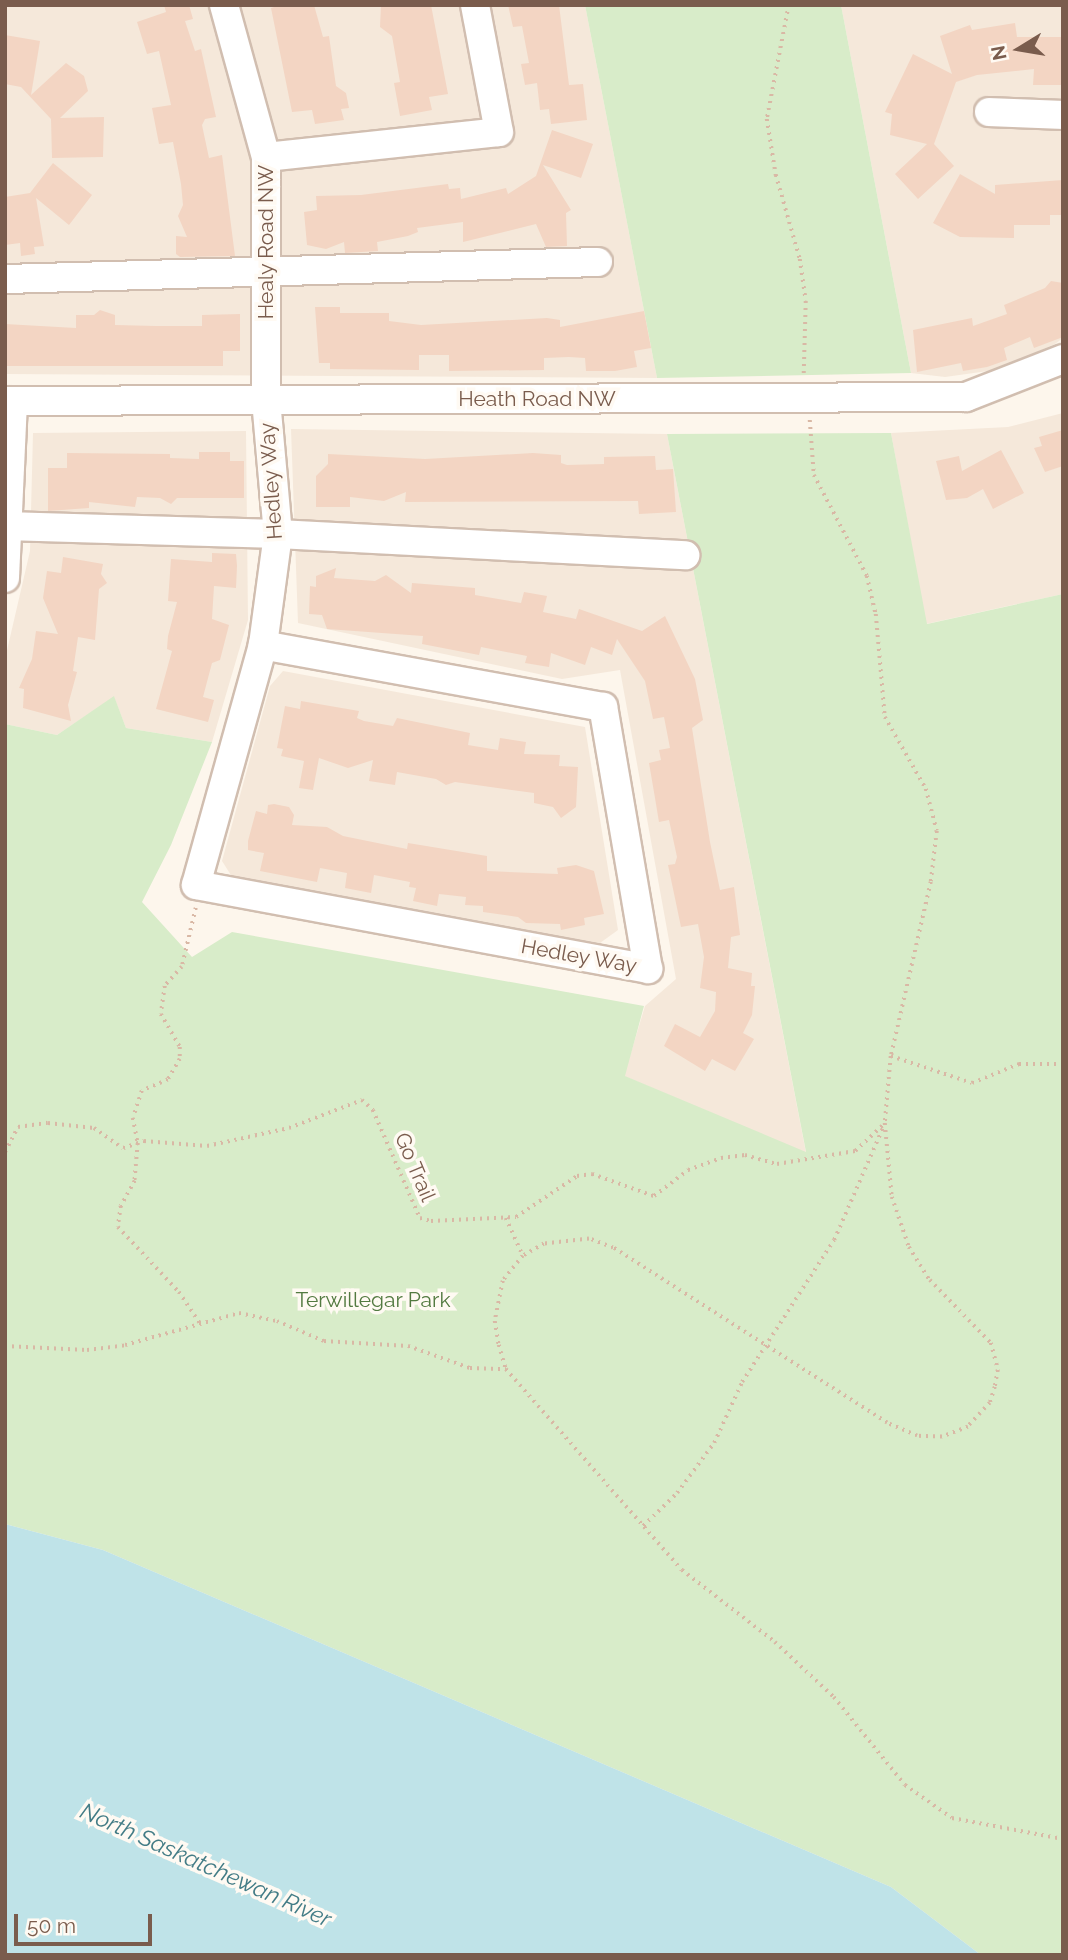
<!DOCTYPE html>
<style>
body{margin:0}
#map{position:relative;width:1068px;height:1960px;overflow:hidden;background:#fdf6ec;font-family:Raleway,sans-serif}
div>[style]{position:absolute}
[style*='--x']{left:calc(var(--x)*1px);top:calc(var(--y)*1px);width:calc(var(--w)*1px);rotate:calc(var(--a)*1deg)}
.residential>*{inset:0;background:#f5e8da}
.green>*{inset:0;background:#d8ecc9}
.water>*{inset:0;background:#bfe3e8}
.building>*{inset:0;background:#f3d5c3}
.path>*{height:3.5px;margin-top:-1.75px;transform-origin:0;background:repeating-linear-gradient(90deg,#d9b8a5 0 2px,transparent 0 7px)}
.roads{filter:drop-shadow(2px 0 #d1beb0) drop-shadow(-2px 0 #d1beb0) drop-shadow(0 2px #d1beb0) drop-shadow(0 -2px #d1beb0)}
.minor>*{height:28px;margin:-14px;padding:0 14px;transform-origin:14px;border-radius:14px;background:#fff}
span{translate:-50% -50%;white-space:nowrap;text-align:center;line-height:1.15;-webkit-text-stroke:7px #fffaf3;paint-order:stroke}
.street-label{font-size:21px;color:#7a5c4d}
.park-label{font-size:21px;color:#537a41}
.water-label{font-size:23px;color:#437c86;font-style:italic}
.frame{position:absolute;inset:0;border:7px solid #7a5c4d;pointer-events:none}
.north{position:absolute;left:984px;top:14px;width:70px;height:70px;-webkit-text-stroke:5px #fffaf3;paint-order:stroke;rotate:259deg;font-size:19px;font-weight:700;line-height:28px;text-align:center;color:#7a5c4d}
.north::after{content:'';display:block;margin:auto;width:24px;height:32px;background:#7a5c4d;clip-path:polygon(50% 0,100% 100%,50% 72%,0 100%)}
.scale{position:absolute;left:14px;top:1914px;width:138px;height:32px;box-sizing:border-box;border:4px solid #7a5c4d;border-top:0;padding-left:9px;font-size:21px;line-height:24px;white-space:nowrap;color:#7a5c4d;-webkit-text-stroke:5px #fffaf3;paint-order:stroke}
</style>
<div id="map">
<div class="residential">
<i style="clip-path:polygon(5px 5px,585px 5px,657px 378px,5px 374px)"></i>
<i style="clip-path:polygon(841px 5px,1063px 5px,1063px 338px,1055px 344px,995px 370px,945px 377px,911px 373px)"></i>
<i style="clip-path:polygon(1063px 413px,1063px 594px,926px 624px,891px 433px,1008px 427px)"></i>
<i style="clip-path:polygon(291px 429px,667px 434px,806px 1153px,624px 1076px,645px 1006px,676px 979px,620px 670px,562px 679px,298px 623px)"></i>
<i style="clip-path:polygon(246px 431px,248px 620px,212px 742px,126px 728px,114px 697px,57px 735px,5px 724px,5px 659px,30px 551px,33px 433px)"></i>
<i style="clip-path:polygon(283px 671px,585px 727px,618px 930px,600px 943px,236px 883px,222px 861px,270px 686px)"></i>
</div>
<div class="green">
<i style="clip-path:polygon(585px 5px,841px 5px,911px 373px,657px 378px)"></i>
<i style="clip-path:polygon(891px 433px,927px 624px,1063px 594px,1063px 1955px,981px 1955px,891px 1887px,103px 1550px,5px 1524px,5px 724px,57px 735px,114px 696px,126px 728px,212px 742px,171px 845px,142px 902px,192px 957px,232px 932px,644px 1006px,625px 1076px,806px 1152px,667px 434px)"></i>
</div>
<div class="water">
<i style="clip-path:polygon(5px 1524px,103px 1550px,891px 1887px,981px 1955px,5px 1955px)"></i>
</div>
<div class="building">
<i style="clip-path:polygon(164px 5px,189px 5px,193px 19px,185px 21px,195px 51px,201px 49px,216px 117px,205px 119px,202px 125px,209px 158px,222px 155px,235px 256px,180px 257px,176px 254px,176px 236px,187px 237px,178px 216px,183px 205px,181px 184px,173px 142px,159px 144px,152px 108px,171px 105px,159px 51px,147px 54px,137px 22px,166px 12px)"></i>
<i style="clip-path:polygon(280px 5px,314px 5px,323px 37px,329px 36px,336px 86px,346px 93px,349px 108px,341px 109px,344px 120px,315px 124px,312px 110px,292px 112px,271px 8px)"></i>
<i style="clip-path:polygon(381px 5px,431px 5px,448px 94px,429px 97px,432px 110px,400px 116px,394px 83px,400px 82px,392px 36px,380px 27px)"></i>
<i style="clip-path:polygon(508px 5px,559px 5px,569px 85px,583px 84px,587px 120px,551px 124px,549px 109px,540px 110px,537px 83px,525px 85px,521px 64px,529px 63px,522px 26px,513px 27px)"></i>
<i style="clip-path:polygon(1015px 23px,1017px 37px,1063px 37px,1063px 85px,1033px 85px,1034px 69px,977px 75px,956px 82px,934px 144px,954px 166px,918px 199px,895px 174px,927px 144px,890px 135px,892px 114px,885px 112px,913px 54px,952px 74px,940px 36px,970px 25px,972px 30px)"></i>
<i style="clip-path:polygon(5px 35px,40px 41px,31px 95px,66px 63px,84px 76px,88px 91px,60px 118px,104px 117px,103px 157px,52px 158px,51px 119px,21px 87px,5px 84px)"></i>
<i style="clip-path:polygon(552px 130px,593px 144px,581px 178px,543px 165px,571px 210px,566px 213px,567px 246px,546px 247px,536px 224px,463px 242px,463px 222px,417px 228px,418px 232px,408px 236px,377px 242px,378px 251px,345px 253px,344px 242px,326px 249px,307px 245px,304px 212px,317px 210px,316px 196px,361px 195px,448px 184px,449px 189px,460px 188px,461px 199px,506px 188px,508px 194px,536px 176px)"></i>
<i style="clip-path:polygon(53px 163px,92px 195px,69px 225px,36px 198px,44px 246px,34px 247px,35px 254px,21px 256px,20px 243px,5px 245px,5px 197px,30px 193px)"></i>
<i style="clip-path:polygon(960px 174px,995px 194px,995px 185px,1063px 180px,1063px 215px,1050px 215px,1050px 225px,1014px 225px,1014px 238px,960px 237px,933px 223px)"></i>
<i style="clip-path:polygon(1051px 281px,1063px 283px,1063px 337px,1034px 348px,1030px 337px,1004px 348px,1007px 360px,987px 367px,963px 371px,961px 363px,917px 372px,913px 330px,972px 318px,973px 326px,1007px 314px,1004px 305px,1045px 288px)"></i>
<i style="clip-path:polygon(315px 307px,340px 307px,340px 313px,389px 313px,389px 321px,421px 325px,547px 318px,560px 320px,560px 327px,644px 311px,651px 348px,634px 351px,637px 367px,615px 371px,586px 371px,585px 358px,569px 357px,544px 358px,544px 370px,449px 371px,449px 355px,419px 355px,419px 370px,330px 369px,330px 363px,319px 363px)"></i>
<i style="clip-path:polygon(100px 310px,115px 315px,115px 325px,156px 326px,202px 326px,202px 315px,240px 314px,240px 351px,223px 351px,223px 366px,5px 366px,5px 324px,76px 328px,76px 315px,94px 315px)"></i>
<i style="clip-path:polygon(1063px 430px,1063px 466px,1045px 472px,1034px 448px,1042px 446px,1039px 437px)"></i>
<i style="clip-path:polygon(1001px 450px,1024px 493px,993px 509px,983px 489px,967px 498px,946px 500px,936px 461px,959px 456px,962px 471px)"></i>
<i style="clip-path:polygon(199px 452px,230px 452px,230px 461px,244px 461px,244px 498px,177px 498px,171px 504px,160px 498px,137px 497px,135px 507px,89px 502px,89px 508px,48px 511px,48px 468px,67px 468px,67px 453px,170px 454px,170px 458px,199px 459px)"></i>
<i style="clip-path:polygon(533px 453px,561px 455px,561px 463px,567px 465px,604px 464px,604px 457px,655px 456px,656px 470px,673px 469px,676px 512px,639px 514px,638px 501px,405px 502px,406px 492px,384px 501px,350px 497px,350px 507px,316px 507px,316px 476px,328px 464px,328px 454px,425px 459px)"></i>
<i style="clip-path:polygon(212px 553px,236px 554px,237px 566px,236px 588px,214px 586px,212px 619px,229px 625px,220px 660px,212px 663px,203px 697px,214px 700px,208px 722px,156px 709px,172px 651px,167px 649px,168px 636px,177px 602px,168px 601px,171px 559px,212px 562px)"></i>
<i style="clip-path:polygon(63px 557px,103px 564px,101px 574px,107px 583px,99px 589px,95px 640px,78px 637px,73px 671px,77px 672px,68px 705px,71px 721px,23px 708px,24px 689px,19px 688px,32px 659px,36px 631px,58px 634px,43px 598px,47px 571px,61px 573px)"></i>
<i style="clip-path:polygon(336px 568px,334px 578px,375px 581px,386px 575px,411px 593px,412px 583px,475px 588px,475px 595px,521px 603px,524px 592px,547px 596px,543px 612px,576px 619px,579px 609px,642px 631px,665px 616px,695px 679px,703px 720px,692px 728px,710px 842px,720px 890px,734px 887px,740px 935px,731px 937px,728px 968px,752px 973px,751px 986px,755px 986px,752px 1015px,743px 1033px,754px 1039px,735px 1071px,712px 1059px,705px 1071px,664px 1046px,675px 1024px,700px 1037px,715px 1011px,716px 992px,700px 988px,704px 957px,698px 924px,681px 927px,668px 865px,675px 864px,677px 857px,669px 820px,659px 822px,655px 798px,649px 763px,661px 760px,659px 750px,670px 748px,664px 717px,653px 719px,645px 681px,617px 639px,612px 655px,591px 647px,585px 665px,551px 653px,549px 667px,525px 663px,527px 656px,481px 647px,479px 655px,422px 644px,423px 636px,327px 629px,322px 615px,309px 614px,310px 586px,316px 587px,316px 576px)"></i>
<i style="clip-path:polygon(301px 701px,359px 711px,357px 718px,364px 721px,393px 726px,397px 718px,470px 733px,468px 745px,498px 750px,500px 738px,526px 742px,524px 754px,560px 755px,559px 766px,578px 767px,576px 807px,561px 818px,553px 807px,534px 803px,534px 793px,455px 782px,446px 785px,436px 779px,397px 772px,395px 785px,369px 781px,373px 760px,348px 768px,319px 758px,313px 790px,299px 788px,304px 761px,281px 756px,283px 749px,277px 748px,285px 706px,300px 709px)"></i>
<i style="clip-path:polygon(274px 804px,289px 807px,294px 815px,292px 825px,327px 827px,343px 836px,407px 849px,408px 843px,487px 856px,487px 871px,558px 874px,557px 868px,576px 865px,594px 871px,604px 914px,584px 918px,585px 925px,561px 930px,560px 924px,526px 923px,518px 917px,483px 912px,483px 906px,465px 905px,466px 897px,439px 894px,437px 906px,413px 901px,416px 888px,409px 887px,410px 882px,374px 875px,371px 893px,345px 888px,347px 873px,320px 868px,317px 882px,260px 871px,264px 853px,248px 850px,248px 841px,256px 811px,267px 814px,268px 805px)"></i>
</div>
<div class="path">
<i style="--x:789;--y:5;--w:116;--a:100.9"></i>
<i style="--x:767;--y:119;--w:57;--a:80.9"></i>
<i style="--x:776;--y:175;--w:87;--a:74.1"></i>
<i style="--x:800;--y:259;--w:42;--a:81.9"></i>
<i style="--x:806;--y:301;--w:73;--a:91.6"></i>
<i style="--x:810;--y:420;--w:55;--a:85.8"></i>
<i style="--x:814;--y:475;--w:114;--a:62.3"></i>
<i style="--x:867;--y:576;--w:39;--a:77"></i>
<i style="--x:876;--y:614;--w:103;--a:85"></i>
<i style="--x:885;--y:717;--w:83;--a:60.3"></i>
<i style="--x:926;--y:789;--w:43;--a:75.3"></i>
<i style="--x:937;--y:831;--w:51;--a:96.7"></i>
<i style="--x:931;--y:882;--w:179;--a:102.9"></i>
<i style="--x:891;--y:1056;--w:67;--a:95.1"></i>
<i style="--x:885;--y:1123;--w:74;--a:84.6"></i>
<i style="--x:892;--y:1197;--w:53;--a:71.2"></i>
<i style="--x:909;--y:1247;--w:39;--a:58"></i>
<i style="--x:930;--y:1280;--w:88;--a:45.9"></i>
<i style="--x:991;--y:1343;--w:28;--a:75"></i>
<i style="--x:998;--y:1370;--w:17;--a:100"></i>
<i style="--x:995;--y:1387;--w:17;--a:107"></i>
<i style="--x:990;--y:1403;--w:33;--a:133"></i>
<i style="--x:968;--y:1427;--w:28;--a:159"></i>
<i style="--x:942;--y:1437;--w:25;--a:-178"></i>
<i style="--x:917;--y:1436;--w:33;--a:-157"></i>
<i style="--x:887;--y:1423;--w:325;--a:-147.4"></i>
<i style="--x:613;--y:1248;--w:26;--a:-159"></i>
<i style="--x:589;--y:1239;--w:45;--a:173.7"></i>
<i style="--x:544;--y:1244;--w:24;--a:150"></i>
<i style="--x:523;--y:1256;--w:32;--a:129"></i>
<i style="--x:503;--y:1281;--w:41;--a:101.3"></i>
<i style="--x:495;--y:1321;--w:24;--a:81"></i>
<i style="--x:499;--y:1345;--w:25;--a:74"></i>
<i style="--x:506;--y:1369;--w:267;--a:48.8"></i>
<i style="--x:682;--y:1570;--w:118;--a:37.7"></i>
<i style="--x:775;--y:1642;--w:81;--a:43"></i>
<i style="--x:834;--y:1697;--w:113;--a:51.1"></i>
<i style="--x:905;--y:1785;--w:57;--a:35.1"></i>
<i style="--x:952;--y:1818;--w:113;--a:10.7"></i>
<i style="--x:196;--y:908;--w:61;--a:103.3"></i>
<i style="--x:182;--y:967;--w:25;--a:132"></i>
<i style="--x:165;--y:986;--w:28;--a:98"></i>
<i style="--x:161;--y:1014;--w:38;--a:60"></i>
<i style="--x:180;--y:1047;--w:12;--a:90"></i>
<i style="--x:180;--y:1059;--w:24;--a:120"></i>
<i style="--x:168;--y:1080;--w:28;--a:157"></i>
<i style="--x:142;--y:1091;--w:28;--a:108"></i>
<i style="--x:133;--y:1118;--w:25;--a:79"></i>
<i style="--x:138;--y:1143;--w:38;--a:95"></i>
<i style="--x:135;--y:1181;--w:29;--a:119"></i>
<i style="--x:121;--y:1206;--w:21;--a:98"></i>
<i style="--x:118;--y:1227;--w:89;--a:46.8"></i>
<i style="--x:179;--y:1292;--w:40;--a:56"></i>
<i style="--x:891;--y:1056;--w:85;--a:18.4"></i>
<i style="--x:972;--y:1083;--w:51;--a:-22"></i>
<i style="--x:1019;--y:1064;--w:44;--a:0"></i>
<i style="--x:5;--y:1152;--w:28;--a:-63"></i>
<i style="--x:18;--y:1127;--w:30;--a:-8"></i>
<i style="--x:48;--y:1123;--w:46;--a:6.2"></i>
<i style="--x:94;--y:1128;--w:35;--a:35"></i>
<i style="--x:123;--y:1148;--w:22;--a:-18"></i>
<i style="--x:144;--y:1141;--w:63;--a:4.5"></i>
<i style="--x:207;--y:1146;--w:84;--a:-12.4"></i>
<i style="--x:289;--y:1128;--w:78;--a:-21"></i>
<i style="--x:362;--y:1100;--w:15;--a:42"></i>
<i style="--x:373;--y:1110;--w:118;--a:66.5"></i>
<i style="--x:420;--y:1218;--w:11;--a:15"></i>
<i style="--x:431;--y:1221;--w:85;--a:-2.7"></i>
<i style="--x:516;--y:1217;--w:73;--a:-33.9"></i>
<i style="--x:577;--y:1176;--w:15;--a:-8"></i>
<i style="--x:592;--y:1174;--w:66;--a:19.5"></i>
<i style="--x:654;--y:1196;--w:43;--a:-37.4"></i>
<i style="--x:688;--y:1170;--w:35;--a:-20"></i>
<i style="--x:721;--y:1158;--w:24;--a:-7"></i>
<i style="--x:745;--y:1155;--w:33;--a:16"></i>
<i style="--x:777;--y:1164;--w:79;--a:-9.5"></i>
<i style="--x:855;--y:1151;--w:41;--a:-43"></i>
<i style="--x:506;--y:1218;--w:42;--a:65.9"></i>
<i style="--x:5;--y:1346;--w:82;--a:2.8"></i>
<i style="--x:87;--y:1350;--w:38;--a:-7"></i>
<i style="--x:125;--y:1345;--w:118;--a:-15.7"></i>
<i style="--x:239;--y:1313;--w:39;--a:12"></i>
<i style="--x:277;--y:1321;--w:51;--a:23.1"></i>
<i style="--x:324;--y:1341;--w:84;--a:3.4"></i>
<i style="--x:408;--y:1346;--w:66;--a:19.5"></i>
<i style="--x:470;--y:1368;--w:36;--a:2"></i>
<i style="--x:643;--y:1526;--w:47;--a:-44.1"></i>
<i style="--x:677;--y:1493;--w:62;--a:-53.5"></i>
<i style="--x:714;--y:1443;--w:67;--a:-65.3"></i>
<i style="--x:742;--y:1382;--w:169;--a:-57.1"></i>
<i style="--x:834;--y:1240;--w:125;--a:-66.5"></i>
</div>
<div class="roads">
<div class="minor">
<i style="--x:224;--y:5;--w:158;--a:74.6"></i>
<i style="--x:266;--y:157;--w:243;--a:90"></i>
<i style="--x:266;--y:400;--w:135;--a:84.9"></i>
<i style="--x:278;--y:534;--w:112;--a:97.7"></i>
<i style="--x:263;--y:645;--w:249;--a:105.6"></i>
<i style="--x:196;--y:885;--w:460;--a:10.5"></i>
<i style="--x:648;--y:969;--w:266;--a:-99.7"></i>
<i style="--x:603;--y:707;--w:346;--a:-169.7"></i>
<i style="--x:989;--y:112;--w:74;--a:2.3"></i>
<i style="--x:266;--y:157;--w:234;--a:-6.1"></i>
<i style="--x:499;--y:132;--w:129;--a:-100.7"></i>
<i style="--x:5;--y:279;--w:593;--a:-1.64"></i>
<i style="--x:5;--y:401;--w:961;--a:-0.24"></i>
<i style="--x:966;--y:397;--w:104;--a:-21.4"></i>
<i style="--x:5;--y:526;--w:273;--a:1.7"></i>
<i style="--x:278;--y:534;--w:408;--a:3"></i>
<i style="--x:5;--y:578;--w:177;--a:-87.4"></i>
</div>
</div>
<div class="street-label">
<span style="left:266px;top:242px;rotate:-90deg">Healy Road NW</span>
<span style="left:537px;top:399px">Heath Road NW</span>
<span style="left:271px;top:481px;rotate:-94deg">Hedley Way</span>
<span style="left:579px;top:956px;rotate:10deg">Hedley Way</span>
<span style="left:415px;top:1167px;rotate:67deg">Go Trail</span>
</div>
<div class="park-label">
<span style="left:373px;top:1300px">Terwillegar Park</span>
</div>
<div class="water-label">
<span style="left:206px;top:1865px;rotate:24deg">North Saskatchewan River</span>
</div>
<div class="frame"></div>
<div class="north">N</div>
<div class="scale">50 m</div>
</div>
